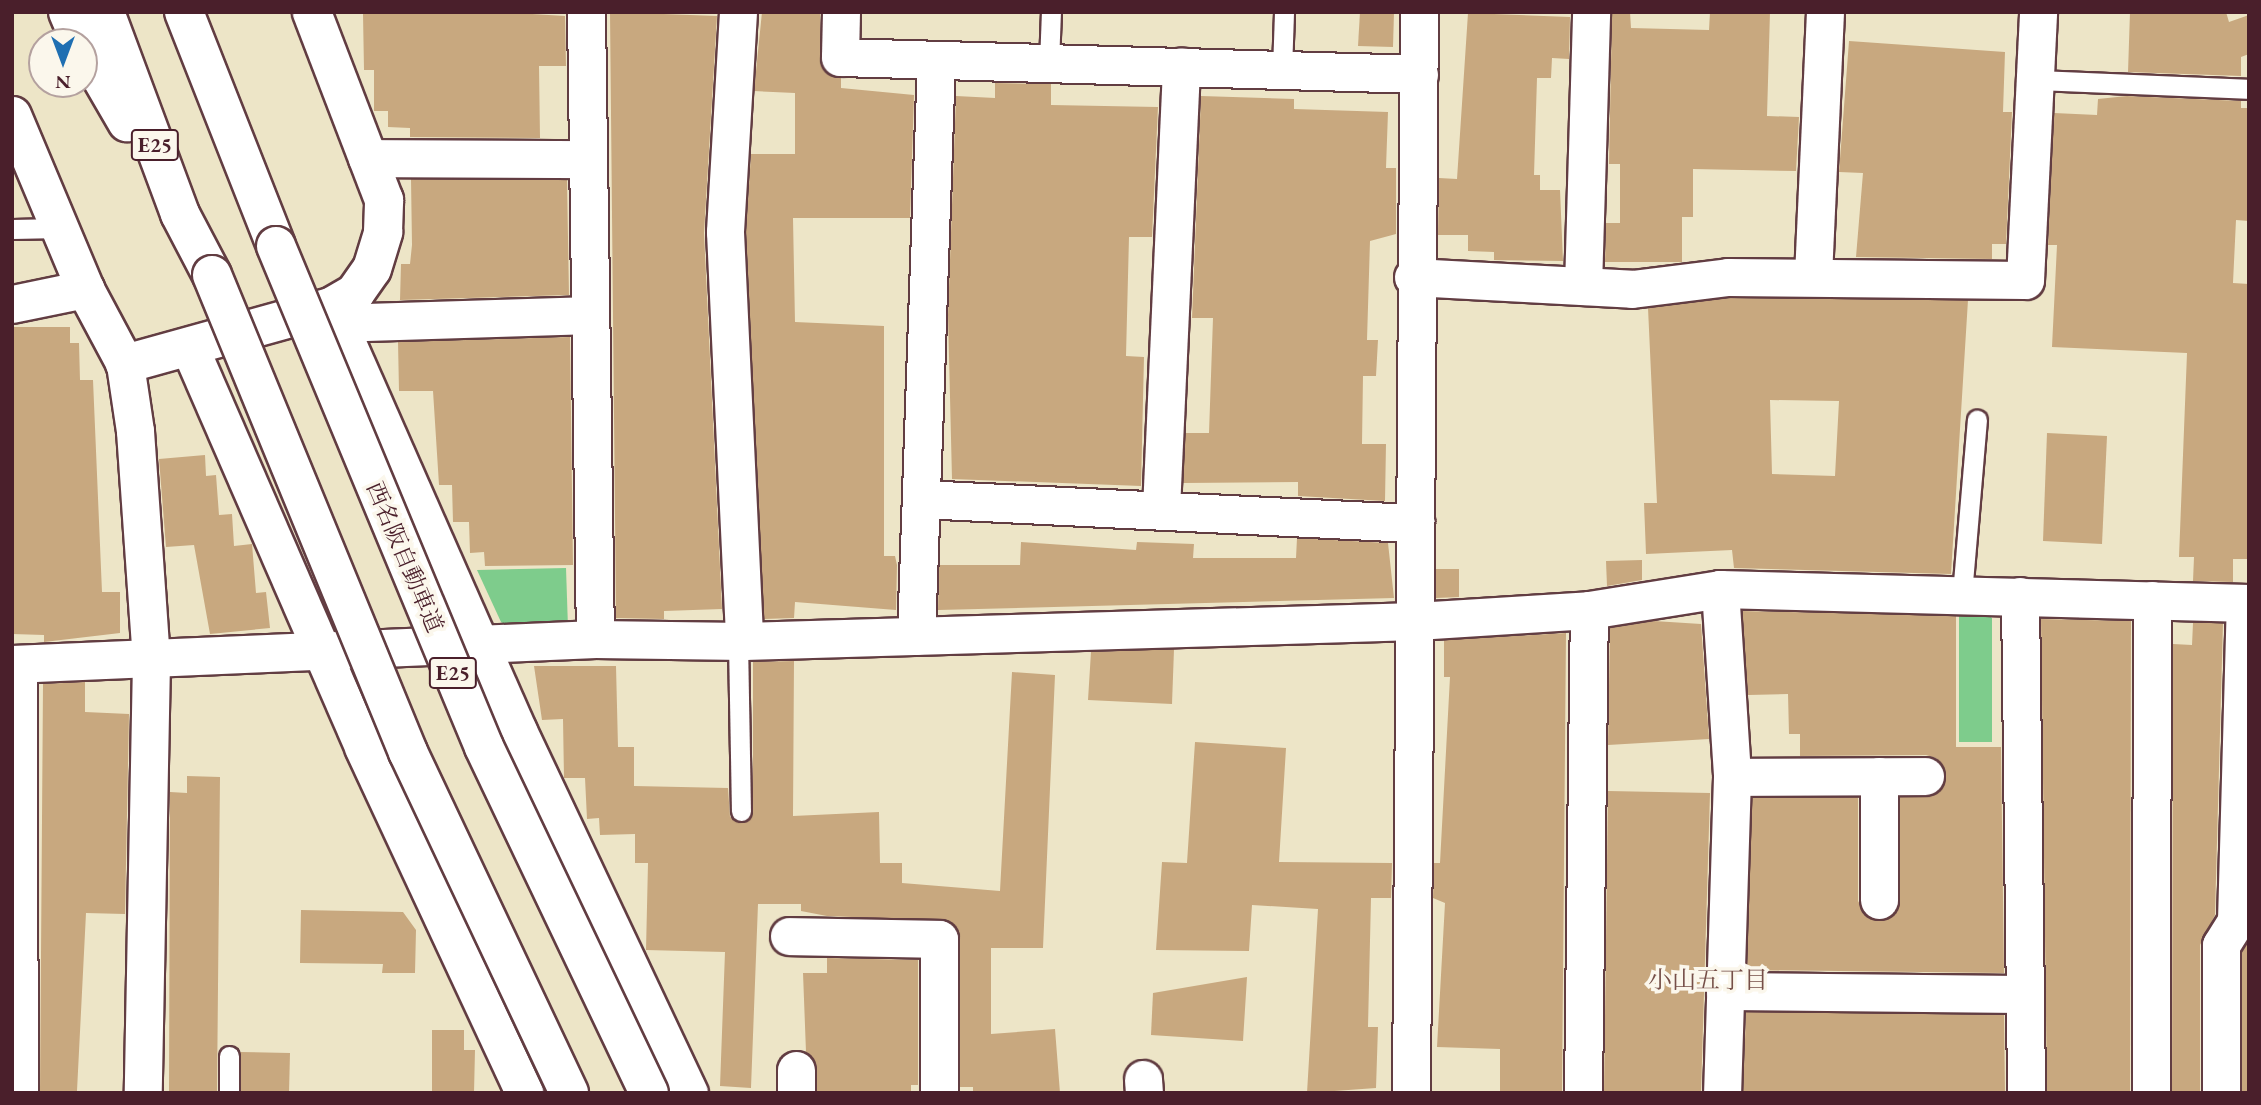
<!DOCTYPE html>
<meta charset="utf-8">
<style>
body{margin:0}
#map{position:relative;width:2261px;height:1105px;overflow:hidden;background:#ede5c7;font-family:"EB Garamond","Noto Serif JP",serif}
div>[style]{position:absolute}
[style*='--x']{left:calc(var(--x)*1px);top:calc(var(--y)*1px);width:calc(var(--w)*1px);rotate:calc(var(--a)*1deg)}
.green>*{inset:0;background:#7ecc8c}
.building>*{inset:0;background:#c8a87f}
.roads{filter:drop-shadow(2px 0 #623d42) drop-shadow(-2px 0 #623d42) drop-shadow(0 2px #623d42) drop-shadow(0 -2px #623d42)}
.lane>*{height:19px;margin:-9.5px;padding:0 9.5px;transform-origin:9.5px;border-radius:9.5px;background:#fff}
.street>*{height:37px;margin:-18.5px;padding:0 18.5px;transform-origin:18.5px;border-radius:18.5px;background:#fff}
.secondary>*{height:38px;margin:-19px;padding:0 19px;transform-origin:19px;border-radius:19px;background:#fff}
.highway>*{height:38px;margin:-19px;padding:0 19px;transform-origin:19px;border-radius:19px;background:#fff}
.bridges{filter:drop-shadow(2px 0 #623d42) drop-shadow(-2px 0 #623d42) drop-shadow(0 2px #623d42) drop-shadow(0 -2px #623d42)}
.highway-bridge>*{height:38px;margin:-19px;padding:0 19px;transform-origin:19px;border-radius:19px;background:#fff}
span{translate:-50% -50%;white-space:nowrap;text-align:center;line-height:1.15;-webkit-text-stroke:7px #fbf7ec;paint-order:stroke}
.shield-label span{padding:2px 5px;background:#fbf7ec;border:2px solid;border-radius:5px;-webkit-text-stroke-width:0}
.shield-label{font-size:21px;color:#4a1f2b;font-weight:700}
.street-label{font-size:23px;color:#4a1f2b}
.neighbourhood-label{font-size:24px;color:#764f48}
.frame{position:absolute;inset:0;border:14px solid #4a1f2b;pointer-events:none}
.north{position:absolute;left:28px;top:28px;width:70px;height:70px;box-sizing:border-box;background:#fbf7ec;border:2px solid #b4a19f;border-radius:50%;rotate:180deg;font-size:19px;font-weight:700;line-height:28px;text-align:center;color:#4a1f2b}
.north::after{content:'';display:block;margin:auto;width:24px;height:32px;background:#1f6fb2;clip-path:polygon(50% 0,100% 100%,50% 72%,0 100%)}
</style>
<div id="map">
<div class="green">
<i style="clip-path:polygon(566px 568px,568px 628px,512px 629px,501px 622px,477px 570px)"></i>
<i style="clip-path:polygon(1981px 609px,1992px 618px,1992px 742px,1959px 742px,1959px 610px)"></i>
</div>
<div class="building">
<i style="clip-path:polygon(502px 12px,565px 16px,566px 66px,539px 66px,540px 138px,410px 137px,410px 128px,388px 127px,388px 111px,374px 111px,374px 70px,364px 70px,363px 14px)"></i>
<i style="clip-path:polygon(610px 12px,717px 16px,704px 233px,722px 609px,664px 611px,664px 619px,616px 618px)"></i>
<i style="clip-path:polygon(762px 12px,820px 12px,821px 66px,841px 78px,841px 88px,914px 95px,910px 218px,793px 218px,795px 322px,884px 326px,884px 556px,895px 556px,897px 565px,896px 610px,795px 602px,794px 618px,764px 619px,746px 232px,751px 154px,795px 154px,795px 93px,754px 91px)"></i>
<i style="clip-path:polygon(1360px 12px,1394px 12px,1393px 47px,1358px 46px)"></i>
<i style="clip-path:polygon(1612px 12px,1630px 12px,1631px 28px,1709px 30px,1710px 12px,1770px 12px,1767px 116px,1799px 117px,1796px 171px,1693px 169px,1693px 217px,1682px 217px,1682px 262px,1605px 262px,1606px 223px,1620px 223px,1620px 164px,1609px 164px)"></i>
<i style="clip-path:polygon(2130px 12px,2226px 12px,2229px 22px,2249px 15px,2249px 54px,2241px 57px,2241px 76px,2128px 72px)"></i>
<i style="clip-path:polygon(1468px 13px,1570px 17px,1569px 59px,1552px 58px,1551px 78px,1537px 78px,1534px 175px,1540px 175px,1540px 190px,1560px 190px,1563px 261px,1494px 260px,1494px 252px,1468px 251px,1468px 235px,1438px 235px,1439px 178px,1457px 179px)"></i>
<i style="clip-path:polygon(1849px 41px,2005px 52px,2003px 112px,2012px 112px,2006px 244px,1992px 244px,1992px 259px,1856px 257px,1863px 173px,1839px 172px)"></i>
<i style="clip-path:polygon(995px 83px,1051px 84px,1051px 105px,1158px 107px,1152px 237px,1129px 237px,1126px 356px,1144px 357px,1141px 486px,952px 479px,948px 315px,956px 96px,995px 98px)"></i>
<i style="clip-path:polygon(1201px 96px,1294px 99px,1294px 109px,1388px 112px,1386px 168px,1396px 168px,1396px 234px,1370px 241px,1367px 340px,1378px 340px,1376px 376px,1363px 376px,1362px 444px,1386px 444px,1385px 501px,1298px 496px,1298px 482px,1183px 483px,1185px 433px,1209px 433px,1213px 318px,1192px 318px)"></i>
<i style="clip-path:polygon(2127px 96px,2241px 101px,2241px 108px,2249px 108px,2249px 221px,2236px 220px,2233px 283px,2249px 284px,2249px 559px,2233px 559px,2233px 582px,2193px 581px,2194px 557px,2179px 557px,2187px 353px,2052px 347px,2057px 245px,2048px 245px,2054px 113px,2097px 115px,2098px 99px)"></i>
<i style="clip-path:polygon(411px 179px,567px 180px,569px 295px,400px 300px,401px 264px,410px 264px,412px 245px)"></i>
<i style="clip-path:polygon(evenodd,1729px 298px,1968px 300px,1951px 574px,1734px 568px,1732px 550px,1646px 554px,1644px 503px,1657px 503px,1648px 308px,1729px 298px,1770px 400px,1839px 401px,1835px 476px,1772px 474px,1770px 400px)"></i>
<i style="clip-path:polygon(12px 327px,70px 327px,70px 343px,79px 343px,80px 380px,93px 380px,102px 592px,120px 592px,120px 633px,44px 642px,44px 635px,12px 634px)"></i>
<i style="clip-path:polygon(570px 337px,573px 565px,485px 566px,484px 552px,470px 553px,469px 522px,453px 522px,452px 485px,439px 485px,433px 391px,399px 391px,398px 342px)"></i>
<i style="clip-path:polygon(2047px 433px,2107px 436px,2102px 544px,2043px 541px)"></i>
<i style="clip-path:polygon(205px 455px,206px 476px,216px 475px,219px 515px,232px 514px,234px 546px,252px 544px,256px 593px,266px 592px,270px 628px,210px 634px,194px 545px,166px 547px,159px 459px)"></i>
<i style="clip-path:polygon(1297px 538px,1388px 543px,1394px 598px,938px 610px,939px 565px,1020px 565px,1021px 542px,1136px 550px,1137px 542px,1194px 544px,1193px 558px,1296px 558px)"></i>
<i style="clip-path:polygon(1642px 560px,1642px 580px,1607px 586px,1606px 561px)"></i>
<i style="clip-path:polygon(1436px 569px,1459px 569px,1459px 597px,1436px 598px)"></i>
<i style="clip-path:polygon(1742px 611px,1956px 616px,1956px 747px,2001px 747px,2004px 973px,1747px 970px,1752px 798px,1858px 797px,1858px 901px,1868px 918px,1880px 921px,1897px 911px,1900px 901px,1900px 797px,1935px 794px,1946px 775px,1936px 758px,1926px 755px,1800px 756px,1800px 734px,1789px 734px,1788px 694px,1748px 695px)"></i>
<i style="clip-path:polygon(2041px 619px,2131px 621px,2130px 1093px,2047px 1093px)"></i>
<i style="clip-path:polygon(1654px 621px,1701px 624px,1709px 739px,1608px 745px,1610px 628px)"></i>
<i style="clip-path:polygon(2193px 623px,2223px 623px,2215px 915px,2200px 945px,2200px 1093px,2172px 1093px,2173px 644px,2192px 645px)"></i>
<i style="clip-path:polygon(1566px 633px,1562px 1093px,1500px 1093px,1500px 1049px,1437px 1047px,1445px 903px,1433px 898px,1434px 863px,1440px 863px,1450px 677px,1444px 677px,1444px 640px)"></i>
<i style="clip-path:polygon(1174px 649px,1172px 704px,1088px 700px,1091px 652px)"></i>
<i style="clip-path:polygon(794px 661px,793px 816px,879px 812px,880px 863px,902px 863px,902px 883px,1000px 891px,1012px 672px,1055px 675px,1043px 948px,991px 948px,991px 1034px,1055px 1029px,1060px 1093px,973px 1093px,973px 1087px,960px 1087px,960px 939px,950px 921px,827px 916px,801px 911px,801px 904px,758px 904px,751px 1088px,720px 1086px,725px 952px,646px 950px,648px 863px,635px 863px,635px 834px,600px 835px,599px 818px,587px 819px,585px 778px,564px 778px,563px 719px,542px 720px,534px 666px,616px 666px,618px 747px,634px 747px,634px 786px,728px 788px,730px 817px,742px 823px,753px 811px,753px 662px)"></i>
<i style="clip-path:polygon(85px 682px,85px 712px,129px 714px,125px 914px,86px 913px,77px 1091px,40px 1091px,43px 684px)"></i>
<i style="clip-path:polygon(1195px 742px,1286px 748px,1279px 862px,1392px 863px,1391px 898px,1371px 898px,1368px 1027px,1378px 1027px,1376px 1088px,1307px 1093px,1318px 909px,1252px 905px,1249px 951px,1156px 950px,1162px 862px,1187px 863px)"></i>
<i style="clip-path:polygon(187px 776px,220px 777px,217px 1093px,169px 1093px,170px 792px,187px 793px)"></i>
<i style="clip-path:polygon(1608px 791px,1710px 793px,1701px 1093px,1604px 1093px)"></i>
<i style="clip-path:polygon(301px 910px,403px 912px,416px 930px,415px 973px,382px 973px,383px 964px,300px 963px)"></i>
<i style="clip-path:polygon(2247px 943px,2249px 943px,2249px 1092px,2242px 1092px,2242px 951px)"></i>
<i style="clip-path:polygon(827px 958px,918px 960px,918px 1085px,911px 1085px,911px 1093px,817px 1093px,817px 1069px,806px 1052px,803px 973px,827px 973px)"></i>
<i style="clip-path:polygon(1247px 977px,1243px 1041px,1151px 1035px,1153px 993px)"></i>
<i style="clip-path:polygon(1746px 1012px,2004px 1015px,2005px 1093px,1743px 1093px)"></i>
<i style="clip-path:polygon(432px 1030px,464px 1030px,464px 1050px,475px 1050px,474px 1093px,432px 1093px)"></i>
<i style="clip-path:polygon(240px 1052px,290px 1053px,289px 1093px,241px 1093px)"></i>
</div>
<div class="roads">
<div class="lane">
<i style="--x:1049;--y:63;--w:51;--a:-87.8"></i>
<i style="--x:1282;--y:70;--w:58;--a:-88"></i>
<i style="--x:2035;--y:80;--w:214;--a:2.4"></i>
<i style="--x:12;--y:229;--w:48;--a:-1.2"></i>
<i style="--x:1962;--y:594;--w:175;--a:-85.1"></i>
<i style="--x:738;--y:641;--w:170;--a:89"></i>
<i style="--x:229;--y:1093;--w:37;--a:-90"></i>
</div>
<div class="street">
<i style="--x:586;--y:12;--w:627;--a:89.18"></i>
<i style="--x:738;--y:12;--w:220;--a:93.4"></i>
<i style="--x:725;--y:232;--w:409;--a:87.3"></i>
<i style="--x:841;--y:12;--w:45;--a:91.3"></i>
<i style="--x:840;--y:57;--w:579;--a:1.68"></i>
<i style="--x:12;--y:115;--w:189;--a:67.2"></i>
<i style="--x:85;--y:289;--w:85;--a:61.9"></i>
<i style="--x:125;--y:364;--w:68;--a:81.5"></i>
<i style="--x:135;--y:431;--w:231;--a:86"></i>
<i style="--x:151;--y:661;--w:432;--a:91.1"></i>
<i style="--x:367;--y:158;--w:221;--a:0.3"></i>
<i style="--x:1813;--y:276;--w:264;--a:-87.4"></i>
<i style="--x:1413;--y:277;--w:219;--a:3.1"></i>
<i style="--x:1632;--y:289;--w:97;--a:-7.1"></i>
<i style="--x:1728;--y:277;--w:297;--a:0.6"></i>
<i style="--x:2025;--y:280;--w:268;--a:-87.2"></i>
<i style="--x:1583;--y:286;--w:274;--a:-88.3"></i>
<i style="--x:12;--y:304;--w:75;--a:-11.6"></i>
<i style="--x:331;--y:307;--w:463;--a:66.2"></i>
<i style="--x:518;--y:731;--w:400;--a:64.7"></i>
<i style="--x:336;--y:323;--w:254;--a:-1.8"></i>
<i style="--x:189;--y:346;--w:437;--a:66.5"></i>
<i style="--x:363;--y:747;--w:382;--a:65"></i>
<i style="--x:921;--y:499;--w:495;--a:2.8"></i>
<i style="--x:1161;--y:509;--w:443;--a:-87.4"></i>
<i style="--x:1720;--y:589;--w:188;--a:86.3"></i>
<i style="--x:1732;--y:777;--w:316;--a:91.8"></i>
<i style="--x:2020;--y:596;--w:497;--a:89.3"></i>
<i style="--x:916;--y:636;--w:576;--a:-88.01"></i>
<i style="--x:12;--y:664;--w:584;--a:-2.46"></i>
<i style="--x:595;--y:639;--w:149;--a:0.8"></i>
<i style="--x:744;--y:641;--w:672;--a:-1.7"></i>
<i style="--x:1416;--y:621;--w:173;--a:-3.6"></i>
<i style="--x:1589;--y:610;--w:133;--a:-9.1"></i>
<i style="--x:1720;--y:589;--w:529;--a:1.52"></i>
<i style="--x:18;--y:664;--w:429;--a:89.9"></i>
<i style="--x:1879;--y:776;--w:124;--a:90"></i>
<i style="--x:1732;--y:777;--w:193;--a:-0.3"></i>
<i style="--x:789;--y:936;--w:150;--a:1.1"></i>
<i style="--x:939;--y:939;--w:154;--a:90"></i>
<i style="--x:1725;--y:991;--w:300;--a:0.6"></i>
<i style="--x:1143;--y:1079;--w:14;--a:86"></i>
<i style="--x:796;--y:1093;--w:23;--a:-90"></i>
<i style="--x:1411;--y:1093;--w:1081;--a:-89.58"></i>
<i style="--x:1583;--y:1093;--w:483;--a:-89.3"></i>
<i style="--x:2151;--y:1093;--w:493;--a:-89.9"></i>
<i style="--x:2221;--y:1093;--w:148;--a:-90"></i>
<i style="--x:2221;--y:945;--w:28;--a:-58"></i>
<i style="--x:2236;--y:921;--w:318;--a:-88.4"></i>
</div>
<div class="secondary">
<i style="--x:125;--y:364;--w:214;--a:-15.5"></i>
<i style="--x:331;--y:307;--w:28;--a:-30"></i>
<i style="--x:355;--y:293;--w:29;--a:-55"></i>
<i style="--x:372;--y:269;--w:39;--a:-73"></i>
<i style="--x:383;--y:232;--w:32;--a:-88"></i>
<i style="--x:384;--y:200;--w:201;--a:-111"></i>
</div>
<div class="highway">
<i style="--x:68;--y:12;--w:33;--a:67"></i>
<i style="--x:105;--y:12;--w:215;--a:69.6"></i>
<i style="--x:180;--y:214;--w:69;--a:62.3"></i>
<i style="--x:184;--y:12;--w:251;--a:68.5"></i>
<i style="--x:84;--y:48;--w:86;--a:59.8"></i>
</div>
</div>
<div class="bridges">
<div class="highway-bridge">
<i style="--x:276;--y:246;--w:542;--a:67.45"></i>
<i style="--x:484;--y:747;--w:383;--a:64.5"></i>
<i style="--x:212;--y:275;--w:516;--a:67.66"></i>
<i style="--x:408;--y:752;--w:377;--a:64.7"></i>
</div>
</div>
<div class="shield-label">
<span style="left:155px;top:145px">E25</span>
<span style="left:453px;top:673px">E25</span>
</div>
<div class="street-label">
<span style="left:405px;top:557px;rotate:67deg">西名阪自動車道</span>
</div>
<div class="neighbourhood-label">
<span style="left:1708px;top:980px">小山五丁目</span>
</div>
<div class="frame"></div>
<div class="north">N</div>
</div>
